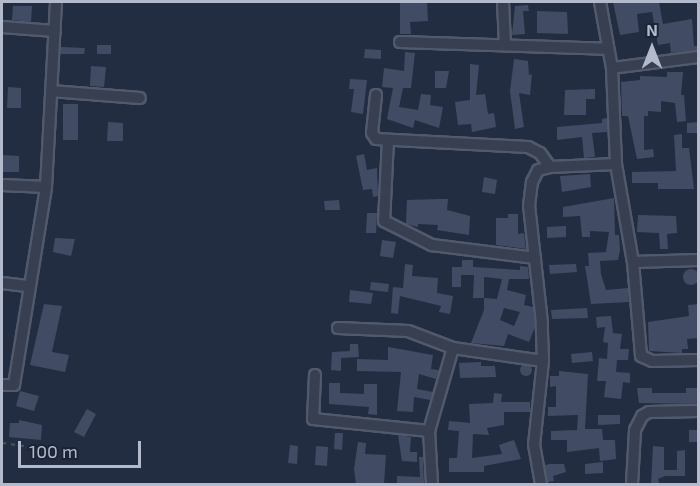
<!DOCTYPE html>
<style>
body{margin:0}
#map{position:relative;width:700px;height:486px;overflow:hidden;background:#222d42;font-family:"Exo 2",sans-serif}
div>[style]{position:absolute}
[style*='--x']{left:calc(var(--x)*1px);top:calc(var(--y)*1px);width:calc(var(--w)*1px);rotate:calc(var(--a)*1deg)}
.building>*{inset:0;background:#414c64}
.round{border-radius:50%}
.path>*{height:1.5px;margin-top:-0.75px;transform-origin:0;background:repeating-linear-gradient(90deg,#3f585c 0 4.5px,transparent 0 9px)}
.roads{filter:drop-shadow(2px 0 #515a6c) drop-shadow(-2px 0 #515a6c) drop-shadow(0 2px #515a6c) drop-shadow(0 -2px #515a6c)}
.minor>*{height:10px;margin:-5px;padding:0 5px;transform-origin:5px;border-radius:5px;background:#373f51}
span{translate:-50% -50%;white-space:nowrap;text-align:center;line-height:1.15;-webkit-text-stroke:4.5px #1b2436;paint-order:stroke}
.frame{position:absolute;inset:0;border:3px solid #b3bacc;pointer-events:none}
.north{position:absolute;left:622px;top:18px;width:60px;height:60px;-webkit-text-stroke:4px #1b2436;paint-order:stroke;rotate:0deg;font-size:16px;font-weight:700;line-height:24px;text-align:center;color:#b3bacc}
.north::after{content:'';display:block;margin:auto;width:21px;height:27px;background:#b3bacc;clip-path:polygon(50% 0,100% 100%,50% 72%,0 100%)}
.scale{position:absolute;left:18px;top:441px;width:123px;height:27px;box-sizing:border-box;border:3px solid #b3bacc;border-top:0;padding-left:8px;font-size:18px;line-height:21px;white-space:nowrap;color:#b3bacc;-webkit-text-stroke:4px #1b2436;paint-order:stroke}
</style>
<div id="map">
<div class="building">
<i style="clip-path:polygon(400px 2px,427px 2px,428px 21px,410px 22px,411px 34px,400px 34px)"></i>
<i style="clip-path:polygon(613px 2px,659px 2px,663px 24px,692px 19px,694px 46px,699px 46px,699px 50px,671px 53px,670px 43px,658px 45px,652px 12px,637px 14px,639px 32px,620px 35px)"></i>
<i style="clip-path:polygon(528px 5px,529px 11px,523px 11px,525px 34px,512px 35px,515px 6px)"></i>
<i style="clip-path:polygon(13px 6px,32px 6px,31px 22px,12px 20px)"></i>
<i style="clip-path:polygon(537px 11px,567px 12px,568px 34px,537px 33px)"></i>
<i style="clip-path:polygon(97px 45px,111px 45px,111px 54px,97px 54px)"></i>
<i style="clip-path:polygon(61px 47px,85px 48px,84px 54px,61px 54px)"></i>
<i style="clip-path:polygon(365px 49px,381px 50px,381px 59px,364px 58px)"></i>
<i style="clip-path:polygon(405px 52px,415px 53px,411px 88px,403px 88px,399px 107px,418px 110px,421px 94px,431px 95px,430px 105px,443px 107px,439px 128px,415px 120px,413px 128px,387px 119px,393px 88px,382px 87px,384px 68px,404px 71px)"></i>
<i style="clip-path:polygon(514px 59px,528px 61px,529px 75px,532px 74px,530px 95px,519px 93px,524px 127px,515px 129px,510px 91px)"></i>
<i style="clip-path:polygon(470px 64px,479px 65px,476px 95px,485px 94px,488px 114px,494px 113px,496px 127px,472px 132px,471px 124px,458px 125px,455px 102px,470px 100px)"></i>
<i style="clip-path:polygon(91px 66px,106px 67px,104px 87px,90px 86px)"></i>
<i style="clip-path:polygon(435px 71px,449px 71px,446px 88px,435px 88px)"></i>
<i style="clip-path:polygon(667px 72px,683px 72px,681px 95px,684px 95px,686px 121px,677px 122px,675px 103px,661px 101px,661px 112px,648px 111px,648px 116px,644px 116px,644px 150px,653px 149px,654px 157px,637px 159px,628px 116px,622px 116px,621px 82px,640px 80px,640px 76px,667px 77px)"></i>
<i style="clip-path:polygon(350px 79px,367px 80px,363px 114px,351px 112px,354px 89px,349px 89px)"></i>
<i style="clip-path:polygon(8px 87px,21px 88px,21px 108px,7px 108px)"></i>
<i style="clip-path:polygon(595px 89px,595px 99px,586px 99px,586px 115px,564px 115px,565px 90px)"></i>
<i style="clip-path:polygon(63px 104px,78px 104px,78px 140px,63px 140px)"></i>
<i style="clip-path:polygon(607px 118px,607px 132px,592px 133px,595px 157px,584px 158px,582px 137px,557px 140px,557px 127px,602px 123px,602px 119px)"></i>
<i style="clip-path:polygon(108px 122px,123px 123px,123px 141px,107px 141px)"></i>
<i style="clip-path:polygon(699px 122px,699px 133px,687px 133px,687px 123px)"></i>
<i style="clip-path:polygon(682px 134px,682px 148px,689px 148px,694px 189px,658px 189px,658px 183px,632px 183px,632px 172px,676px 171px,674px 135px)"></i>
<i style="clip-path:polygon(364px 154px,367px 170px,377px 168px,378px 196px,373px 197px,372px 189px,363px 190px,356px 156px)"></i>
<i style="clip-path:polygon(2px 155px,19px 156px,19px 172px,2px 172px)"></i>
<i style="clip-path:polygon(590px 174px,591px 187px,562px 192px,560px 176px)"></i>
<i style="clip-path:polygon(484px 177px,497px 180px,495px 194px,482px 192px)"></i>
<i style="clip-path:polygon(614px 198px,615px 235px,619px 235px,620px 250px,618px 260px,600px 261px,601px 274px,606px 290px,628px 288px,629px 302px,591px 304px,585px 266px,589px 266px,588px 253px,606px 252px,609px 232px,590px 231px,590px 237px,582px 237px,580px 216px,563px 217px,563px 207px)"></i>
<i style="clip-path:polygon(439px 199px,448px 199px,447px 210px,470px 216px,469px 235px,437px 230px,438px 225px,418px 224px,418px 227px,406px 224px,407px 200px)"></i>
<i style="clip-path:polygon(339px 200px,340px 210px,325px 210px,324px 201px)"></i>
<i style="clip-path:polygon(367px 213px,377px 213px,376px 233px,366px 233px)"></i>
<i style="clip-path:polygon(508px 214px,518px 214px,518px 234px,524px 233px,526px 249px,496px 245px,496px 218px,508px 218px)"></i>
<i style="clip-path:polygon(638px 215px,676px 216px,677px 233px,667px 234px,668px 249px,660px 249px,659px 233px,637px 232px)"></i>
<i style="clip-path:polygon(566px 226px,566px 237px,547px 238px,547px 227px)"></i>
<i style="clip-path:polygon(55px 238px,75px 239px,71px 256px,53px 252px)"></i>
<i style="clip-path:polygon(382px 240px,396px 242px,393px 258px,380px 256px)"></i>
<i style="clip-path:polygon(evenodd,462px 260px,473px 260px,473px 267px,520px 270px,520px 266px,528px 267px,529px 279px,509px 279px,507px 290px,526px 295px,524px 305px,533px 307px,535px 327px,529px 342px,508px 334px,504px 346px,471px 343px,484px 310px,484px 298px,497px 299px,502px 279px,484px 277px,484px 298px,473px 298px,474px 275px,461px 275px,461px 287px,452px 287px,452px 267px,462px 267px,462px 260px,504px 308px,520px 312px,514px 326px,500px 320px,504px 308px)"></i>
<i style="clip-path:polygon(405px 264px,413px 265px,412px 276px,438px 278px,437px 293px,453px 296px,450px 314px,439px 312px,441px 306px,400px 296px,398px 314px,391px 313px,393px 287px,403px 288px)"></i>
<i style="clip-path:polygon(576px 264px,577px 272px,550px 274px,549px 265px)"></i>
<i class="round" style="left:683px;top:269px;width:16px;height:16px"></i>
<i style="clip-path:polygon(371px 282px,389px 284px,388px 292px,370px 290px)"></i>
<i style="clip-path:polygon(350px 290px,373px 293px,371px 304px,349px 302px)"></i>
<i style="clip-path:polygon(44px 304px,62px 306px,52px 352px,69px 355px,65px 372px,30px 365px)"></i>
<i style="clip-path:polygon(699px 304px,699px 338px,687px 339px,688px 349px,682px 349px,682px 353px,649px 351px,648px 322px,689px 316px,688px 305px)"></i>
<i style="clip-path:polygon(587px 308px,588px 318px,552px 319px,551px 310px)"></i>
<i style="clip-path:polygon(611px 316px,613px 333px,622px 334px,620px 349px,629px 349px,628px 360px,617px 360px,616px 372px,630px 373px,630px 383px,623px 382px,621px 399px,604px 397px,606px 381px,597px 381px,599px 358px,607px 359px,608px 343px,603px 342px,605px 327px,597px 328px,596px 317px)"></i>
<i style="clip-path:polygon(350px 344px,358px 344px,359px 357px,341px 358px,341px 371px,331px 370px,332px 352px,350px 351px)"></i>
<i style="clip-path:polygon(388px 347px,433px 355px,431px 369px,439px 370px,436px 379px,419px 374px,417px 389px,433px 392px,430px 400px,414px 397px,413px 412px,397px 411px,401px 372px,357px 371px,357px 359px,388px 360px)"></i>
<i style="clip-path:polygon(592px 352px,593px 361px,572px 363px,571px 354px)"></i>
<i style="clip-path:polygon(481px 362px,481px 366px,495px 366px,496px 377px,460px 378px,459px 363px)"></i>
<i class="round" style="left:520px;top:364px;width:12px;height:12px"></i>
<i style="clip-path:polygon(559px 371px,588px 374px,585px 429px,602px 429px,603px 440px,615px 440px,616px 459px,600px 461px,599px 448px,567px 452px,567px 440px,551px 440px,551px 431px,577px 430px,578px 415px,548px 416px,548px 407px,556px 407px,556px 386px,550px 387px,550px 376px,559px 376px)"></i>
<i style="clip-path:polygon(329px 383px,340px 383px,340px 393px,364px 394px,364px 384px,377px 384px,377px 415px,368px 414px,369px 407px,329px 404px)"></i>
<i style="clip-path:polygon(637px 388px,652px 388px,652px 393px,686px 393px,686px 388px,699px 388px,699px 404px,639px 403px)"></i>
<i style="clip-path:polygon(20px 391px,39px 396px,34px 411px,16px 406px)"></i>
<i style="clip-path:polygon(494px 393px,502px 394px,501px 402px,530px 402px,530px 412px,504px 412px,504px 425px,487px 428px,489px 435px,473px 434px,472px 458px,502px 454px,499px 445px,514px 440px,521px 459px,484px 466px,484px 472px,449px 472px,449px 458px,457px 458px,459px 431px,448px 430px,449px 421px,470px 423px,469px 404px,493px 403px)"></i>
<i style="clip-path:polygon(87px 409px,96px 414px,84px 437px,74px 432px)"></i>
<i style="clip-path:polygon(598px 415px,620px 415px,620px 424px,598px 425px)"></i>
<i style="clip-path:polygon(19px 420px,42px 425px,41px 440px,9px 437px,10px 423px,19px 423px)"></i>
<i style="clip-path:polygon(689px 430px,699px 430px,699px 442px,689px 442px)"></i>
<i style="clip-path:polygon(335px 433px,343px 433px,342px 450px,334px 449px)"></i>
<i style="clip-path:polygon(398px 435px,411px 437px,410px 452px,417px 452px,417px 462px,402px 461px)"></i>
<i style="clip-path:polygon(358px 442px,366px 443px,365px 454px,386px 455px,384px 484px,356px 484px,354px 469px)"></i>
<i style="clip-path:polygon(290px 445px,298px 446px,297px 464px,288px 463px)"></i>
<i style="clip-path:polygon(316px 446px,328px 447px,327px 466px,315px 465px)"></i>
<i style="clip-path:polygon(653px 446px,664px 447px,664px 470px,677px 470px,677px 451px,685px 450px,685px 476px,665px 476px,658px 479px,659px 484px,651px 484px)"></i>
<i style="clip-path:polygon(419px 457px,423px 457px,424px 484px,397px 484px,397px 476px,420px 477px)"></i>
<i style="clip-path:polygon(603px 462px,603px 473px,585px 474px,585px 464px)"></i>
<i style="clip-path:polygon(550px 464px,564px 464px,566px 472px,553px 476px,554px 481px,548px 482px,545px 465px)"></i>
</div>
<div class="path">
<i style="--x:2;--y:443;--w:44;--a:7.8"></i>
</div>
<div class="roads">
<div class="minor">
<i style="--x:503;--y:2;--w:42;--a:87.3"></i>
<i style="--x:600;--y:2;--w:67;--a:79.7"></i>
<i style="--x:612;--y:68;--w:96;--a:87.6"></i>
<i style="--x:616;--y:164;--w:99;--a:80.2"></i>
<i style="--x:633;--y:262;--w:65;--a:-1.8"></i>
<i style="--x:2;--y:27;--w:53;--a:4.3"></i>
<i style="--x:400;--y:42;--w:206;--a:1.9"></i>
<i style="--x:612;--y:68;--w:87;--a:-7.3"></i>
<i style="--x:51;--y:91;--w:89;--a:4.5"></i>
<i style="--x:376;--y:95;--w:38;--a:96"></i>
<i style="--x:372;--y:133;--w:7;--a:56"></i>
<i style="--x:376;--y:139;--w:152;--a:3"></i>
<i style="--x:528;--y:147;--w:13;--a:27"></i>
<i style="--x:540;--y:153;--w:17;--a:54"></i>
<i style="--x:388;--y:140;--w:81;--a:92.8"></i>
<i style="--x:384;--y:221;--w:54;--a:26.6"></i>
<i style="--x:432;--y:245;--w:104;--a:7.2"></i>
<i style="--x:2;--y:185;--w:44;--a:2.6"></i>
<i style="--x:633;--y:262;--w:94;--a:85.1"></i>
<i style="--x:641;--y:356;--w:12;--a:24"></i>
<i style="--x:652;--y:361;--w:46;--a:-1.2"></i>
<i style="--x:2;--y:283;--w:25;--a:7"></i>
<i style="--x:338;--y:328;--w:70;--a:2.5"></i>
<i style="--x:408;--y:331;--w:48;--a:20.7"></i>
<i style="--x:453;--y:348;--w:91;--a:8.2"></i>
<i style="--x:315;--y:375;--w:44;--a:92.6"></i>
<i style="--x:313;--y:419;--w:117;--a:5.9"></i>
<i style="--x:2;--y:385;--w:12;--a:0"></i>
<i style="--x:14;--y:385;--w:201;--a:-80.8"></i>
<i style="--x:46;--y:187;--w:185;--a:-86.9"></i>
<i style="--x:432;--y:484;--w:53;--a:-93.2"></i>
<i style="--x:429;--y:431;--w:86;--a:-73.9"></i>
<i style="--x:541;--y:484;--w:40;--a:-100"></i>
<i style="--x:534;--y:445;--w:84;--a:-83.9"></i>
<i style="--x:543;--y:361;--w:38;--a:-92"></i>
<i style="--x:542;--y:323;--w:118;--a:-96.3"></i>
<i style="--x:529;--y:206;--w:24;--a:-83"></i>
<i style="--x:532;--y:182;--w:13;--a:-63"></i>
<i style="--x:538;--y:170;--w:12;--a:-14"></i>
<i style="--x:550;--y:167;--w:66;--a:-2.6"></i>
<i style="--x:632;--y:484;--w:54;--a:-86.8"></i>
<i style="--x:635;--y:430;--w:16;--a:-63"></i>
<i style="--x:642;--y:416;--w:8;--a:-30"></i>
<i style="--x:649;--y:412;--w:49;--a:-1.2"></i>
</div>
</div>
<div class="frame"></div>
<div class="north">N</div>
<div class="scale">100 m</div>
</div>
